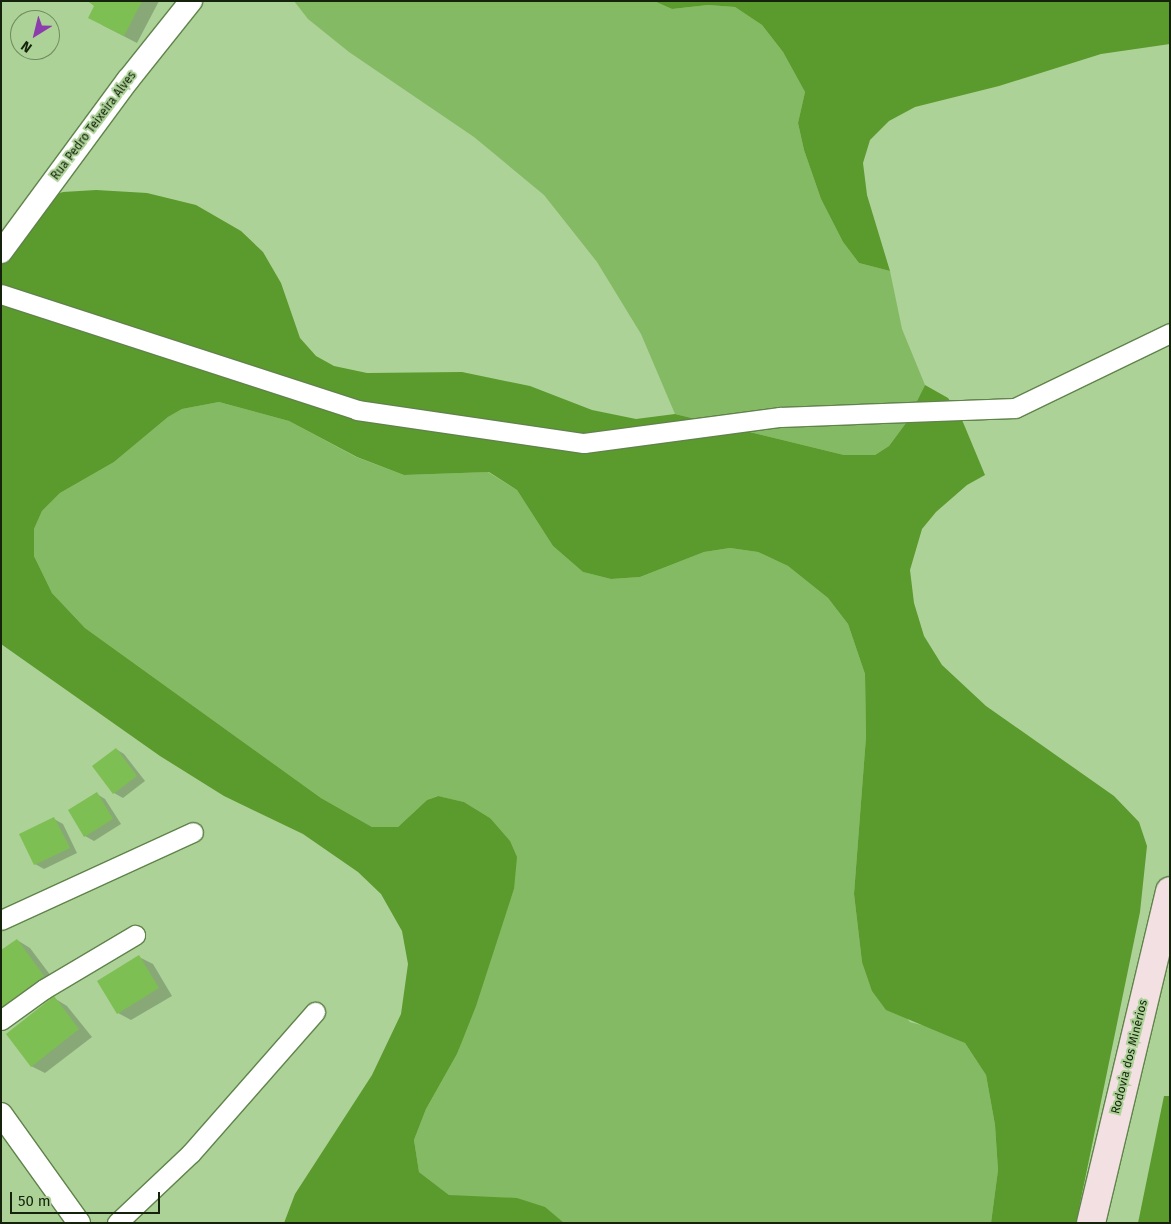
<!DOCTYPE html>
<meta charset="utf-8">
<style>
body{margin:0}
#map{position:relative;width:1171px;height:1224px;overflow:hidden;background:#acd297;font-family:"Fira Sans",sans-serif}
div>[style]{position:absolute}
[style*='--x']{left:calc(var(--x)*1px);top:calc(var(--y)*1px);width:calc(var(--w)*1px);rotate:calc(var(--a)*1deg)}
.green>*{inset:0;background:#84ba63}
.forest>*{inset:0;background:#5b9a2c}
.shadow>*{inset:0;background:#0003}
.building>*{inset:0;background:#7ebf53}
.roads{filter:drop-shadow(1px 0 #60834b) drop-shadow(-1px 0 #60834b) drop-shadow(0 1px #60834b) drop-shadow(0 -1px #60834b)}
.minor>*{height:19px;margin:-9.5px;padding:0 9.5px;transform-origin:9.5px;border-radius:9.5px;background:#fff}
.tertiary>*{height:22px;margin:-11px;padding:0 11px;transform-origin:11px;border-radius:11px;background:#fff}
.primary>*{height:28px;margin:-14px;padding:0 14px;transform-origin:14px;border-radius:14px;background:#f3e0e2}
span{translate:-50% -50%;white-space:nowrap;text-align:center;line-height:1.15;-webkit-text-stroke:4px #acd297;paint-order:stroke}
.street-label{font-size:12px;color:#15230c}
.frame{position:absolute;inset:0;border:2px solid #15230c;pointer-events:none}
.north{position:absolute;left:10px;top:10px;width:50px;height:50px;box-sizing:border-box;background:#acd297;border:1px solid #708c5f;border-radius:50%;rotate:216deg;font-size:14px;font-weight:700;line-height:20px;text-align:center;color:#15230c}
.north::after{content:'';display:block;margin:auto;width:18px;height:22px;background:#8c3cac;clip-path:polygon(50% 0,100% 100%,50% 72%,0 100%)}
.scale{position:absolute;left:10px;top:1192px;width:150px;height:22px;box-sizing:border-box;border:2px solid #15230c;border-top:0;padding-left:6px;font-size:15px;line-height:18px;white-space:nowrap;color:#15230c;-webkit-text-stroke:4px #acd297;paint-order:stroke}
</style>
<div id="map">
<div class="green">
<i style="clip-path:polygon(294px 1px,654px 1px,672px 9px,708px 5px,735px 7px,762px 25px,783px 52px,805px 92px,798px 123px,804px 150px,821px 199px,843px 242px,859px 263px,890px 271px,902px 329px,925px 385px,906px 423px,889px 446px,875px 455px,844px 455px,675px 414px,641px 334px,597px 262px,544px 195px,474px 137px,349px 52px,308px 19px)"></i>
<i style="clip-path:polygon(219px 402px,289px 421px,356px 457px,404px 475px,488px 472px,517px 490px,553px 546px,583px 572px,611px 579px,640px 577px,704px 552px,730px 548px,758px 552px,788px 566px,828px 598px,848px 624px,865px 674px,866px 737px,854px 894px,862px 962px,910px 1022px,941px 1030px,965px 1043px,986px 1075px,995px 1125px,998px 1170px,991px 1223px,564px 1223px,479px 1199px,449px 1195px,419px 1172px,414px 1140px,426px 1109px,457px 1054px,514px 889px,490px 818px,464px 802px,437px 796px,427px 800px,398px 827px,372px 827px,321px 798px,85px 628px,52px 593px,34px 556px,34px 529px,42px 511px,60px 493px,114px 462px,168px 417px,182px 409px)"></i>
</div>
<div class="forest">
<i style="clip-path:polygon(654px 1px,1170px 1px,1170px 44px,1101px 54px,999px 86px,915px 107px,889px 121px,870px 140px,863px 163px,867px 195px,890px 271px,859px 263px,843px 242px,821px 199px,804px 150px,798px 123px,805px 92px,783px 52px,762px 25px,735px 7px,708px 5px,672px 9px)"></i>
<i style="clip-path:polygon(96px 190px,147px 193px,196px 205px,241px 231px,263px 252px,281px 283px,300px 338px,316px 356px,334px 366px,367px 373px,462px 372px,530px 386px,592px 410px,636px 419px,675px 414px,844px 455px,875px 455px,889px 446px,906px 423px,925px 385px,948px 398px,960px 415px,985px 475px,967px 485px,936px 512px,922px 529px,910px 570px,914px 603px,924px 636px,942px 665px,986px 706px,1114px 796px,1139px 822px,1147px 846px,1140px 912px,1076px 1223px,991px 1223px,998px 1170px,995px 1125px,986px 1075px,965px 1043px,886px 1010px,872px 991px,862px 962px,854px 894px,866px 737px,865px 674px,848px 624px,828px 598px,788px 566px,758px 552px,730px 548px,704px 552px,640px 577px,611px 579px,583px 572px,553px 546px,517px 490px,489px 472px,404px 475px,357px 457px,289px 421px,219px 402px,182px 409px,168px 417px,114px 462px,60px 493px,42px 511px,34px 529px,34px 556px,52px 593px,85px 628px,321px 798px,372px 827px,398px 827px,427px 800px,438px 796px,464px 802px,490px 818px,510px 841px,517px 857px,514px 889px,476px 1006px,457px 1054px,426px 1109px,414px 1140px,419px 1172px,449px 1195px,517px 1198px,545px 1207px,564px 1223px,284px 1223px,295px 1194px,372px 1075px,401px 1014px,408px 964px,402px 931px,381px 894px,358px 872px,303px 834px,224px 796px,160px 756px,1px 644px,1px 232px,31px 203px,63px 192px)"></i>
<i style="clip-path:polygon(1164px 1096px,1170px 1096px,1170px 1223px,1138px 1223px)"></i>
</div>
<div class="shadow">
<i style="clip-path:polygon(159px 1px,137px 43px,102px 25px,95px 6px,89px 2px)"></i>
<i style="clip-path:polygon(116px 749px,124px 754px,145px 781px,123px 798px,114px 793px,93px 766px)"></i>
<i style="clip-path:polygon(97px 794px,105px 799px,121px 824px,94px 841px,85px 836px)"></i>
<i style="clip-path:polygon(54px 819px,63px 824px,77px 853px,44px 869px,35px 864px)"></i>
<i style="clip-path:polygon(17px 940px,30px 948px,57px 984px,1px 1017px,1px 952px)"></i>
<i style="clip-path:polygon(139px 957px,153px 964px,172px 996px,131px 1020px,118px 1013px)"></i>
<i style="clip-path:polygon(54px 998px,67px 1006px,92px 1037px,45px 1073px,31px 1066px)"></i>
</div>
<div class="building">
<i style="clip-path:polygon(88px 1px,142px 1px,124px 36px,88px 18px,94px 6px)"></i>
<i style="clip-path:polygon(116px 748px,137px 776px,113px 794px,92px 766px)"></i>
<i style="clip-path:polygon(97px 792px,113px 819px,84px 837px,68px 810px)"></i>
<i style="clip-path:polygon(54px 817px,70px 848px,34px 865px,19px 834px)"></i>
<i style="clip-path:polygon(17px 939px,44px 976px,1px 1008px,1px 950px)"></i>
<i style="clip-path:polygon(139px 955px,159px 988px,117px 1014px,97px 981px)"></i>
<i style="clip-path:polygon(54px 996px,79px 1029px,31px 1067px,6px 1034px)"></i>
</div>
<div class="roads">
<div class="minor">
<i style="--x:1;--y:294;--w:374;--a:18"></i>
<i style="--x:357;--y:410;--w:229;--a:8.3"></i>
<i style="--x:584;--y:443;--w:198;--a:-7.6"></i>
<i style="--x:780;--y:417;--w:235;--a:-2.2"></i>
<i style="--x:1015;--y:408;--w:172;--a:-25.8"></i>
<i style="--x:1;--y:920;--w:211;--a:-24.6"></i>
<i style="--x:1;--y:1020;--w:53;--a:-35.8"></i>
<i style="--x:44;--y:989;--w:106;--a:-30.7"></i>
<i style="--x:117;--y:1223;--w:102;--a:-43.4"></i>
<i style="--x:191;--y:1153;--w:188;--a:-48.7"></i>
</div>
<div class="tertiary">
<i style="--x:1;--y:252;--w:214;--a:-53.6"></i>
<i style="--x:128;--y:80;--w:101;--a:-51.4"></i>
<i style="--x:1;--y:1114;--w:134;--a:54.4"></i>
</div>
<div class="primary">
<i style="--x:1091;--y:1223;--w:341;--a:-76.6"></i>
</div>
</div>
<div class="street-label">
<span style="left:94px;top:126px;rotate:-53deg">Rua Pedro Teixeira Alves</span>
<span style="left:1130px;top:1057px;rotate:-76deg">Rodovia dos Minérios</span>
</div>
<div class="frame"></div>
<div class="north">N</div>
<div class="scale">50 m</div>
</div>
